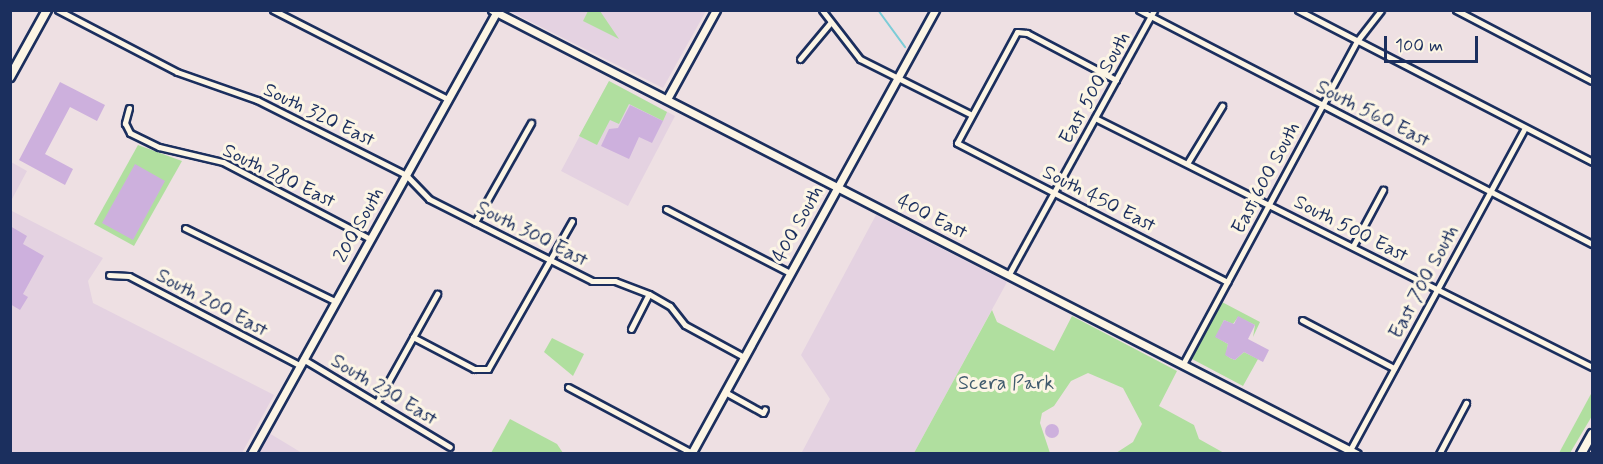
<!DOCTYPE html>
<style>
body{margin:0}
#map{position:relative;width:1603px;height:464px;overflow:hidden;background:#eee0e3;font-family:Mynerve,sans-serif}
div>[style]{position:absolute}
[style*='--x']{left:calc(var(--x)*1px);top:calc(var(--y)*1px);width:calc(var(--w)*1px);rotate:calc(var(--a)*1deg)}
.built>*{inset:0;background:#e4d2e1}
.green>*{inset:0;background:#b0df9f}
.stream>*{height:2px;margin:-1px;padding:0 1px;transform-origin:1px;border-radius:1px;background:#7cccd7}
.building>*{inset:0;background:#cdb0dd}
.round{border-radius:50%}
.roads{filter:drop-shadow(2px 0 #1b2f5e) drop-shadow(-2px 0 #1b2f5e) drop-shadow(0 2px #1b2f5e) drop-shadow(0 -2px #1b2f5e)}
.minor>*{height:5px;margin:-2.5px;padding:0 2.5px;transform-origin:2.5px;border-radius:2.5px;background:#fcf5e5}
.tertiary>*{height:7px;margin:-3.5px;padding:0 3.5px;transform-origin:3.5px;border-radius:3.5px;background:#fcf5e5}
.secondary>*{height:8px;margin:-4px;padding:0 4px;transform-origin:4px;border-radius:4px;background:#fcf5e5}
.primary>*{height:8px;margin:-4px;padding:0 4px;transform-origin:4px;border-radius:4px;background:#fcf5e5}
span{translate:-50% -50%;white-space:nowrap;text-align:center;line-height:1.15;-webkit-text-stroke:6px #fcf5e5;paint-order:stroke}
.street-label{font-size:20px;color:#1b2f5e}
.park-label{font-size:20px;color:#405b6e}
.frame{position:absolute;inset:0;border:12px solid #1b2f5e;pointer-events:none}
.scale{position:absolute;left:1384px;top:36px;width:94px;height:27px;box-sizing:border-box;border:3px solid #1b2f5e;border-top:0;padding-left:8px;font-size:18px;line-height:21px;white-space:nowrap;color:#1b2f5e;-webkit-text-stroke:4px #fcf5e5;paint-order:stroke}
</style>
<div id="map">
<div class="built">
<i style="clip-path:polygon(509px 11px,706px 11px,663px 88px)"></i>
<i style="clip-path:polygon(609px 81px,675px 116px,628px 206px,561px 171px)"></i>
<i style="clip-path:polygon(11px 162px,27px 171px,11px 201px)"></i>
<i style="clip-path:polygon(10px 210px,103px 258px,88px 281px,93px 303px,274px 395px,242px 453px,11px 453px)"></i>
<i style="clip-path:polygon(876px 215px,1007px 282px,914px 453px,801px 454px,830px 399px,801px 355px)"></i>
<i style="clip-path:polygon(269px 433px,302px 453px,257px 453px)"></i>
</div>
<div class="green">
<i style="clip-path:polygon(588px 11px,600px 11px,619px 39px,583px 21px)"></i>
<i style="clip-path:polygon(609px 81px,667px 112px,663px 121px,629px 104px,619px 124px,610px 120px,597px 145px,579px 136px)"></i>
<i style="clip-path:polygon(138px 145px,182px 161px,134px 246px,94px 224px)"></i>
<i style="clip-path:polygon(1222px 302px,1260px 322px,1253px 337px,1255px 325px,1238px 317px,1233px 324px,1224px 320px,1216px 337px,1228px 344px,1226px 355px,1230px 358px,1235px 360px,1244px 352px,1258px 359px,1243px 386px,1192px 359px)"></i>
<i style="clip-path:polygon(992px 310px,997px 322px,1054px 351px,1072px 316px,1177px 371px,1159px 406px,1194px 425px,1199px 439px,1224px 453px,1116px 453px,1133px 442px,1142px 424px,1123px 388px,1088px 373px,1071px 381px,1054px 406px,1042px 413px,1040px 423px,1050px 453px,914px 453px)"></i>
<i style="clip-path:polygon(552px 338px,584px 354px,573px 376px,544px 352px)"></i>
<i style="clip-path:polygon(1592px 392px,1592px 416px,1570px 453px,1559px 453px)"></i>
<i style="clip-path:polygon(510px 419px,557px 444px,563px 453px,491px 453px)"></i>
</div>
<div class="stream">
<i style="--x:878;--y:10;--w:46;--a:53.9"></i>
</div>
<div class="building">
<i style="clip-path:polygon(60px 82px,105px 105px,97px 121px,70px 107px,45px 154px,73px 169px,65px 185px,19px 160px)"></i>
<i style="clip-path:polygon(630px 105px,663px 121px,652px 143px,639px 137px,629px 159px,601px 146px,609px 129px,618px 128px)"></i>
<i style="clip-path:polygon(135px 164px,165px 181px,133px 240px,102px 223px)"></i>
<i style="clip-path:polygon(10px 226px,27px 236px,23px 244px,44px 256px,23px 294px,28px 297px,20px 310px,10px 304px)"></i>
<i style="clip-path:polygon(1238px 316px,1255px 325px,1248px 339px,1269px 350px,1263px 362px,1244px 352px,1235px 360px,1230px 358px,1225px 355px,1228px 344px,1215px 337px,1224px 320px,1234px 324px)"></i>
<i class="round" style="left:1045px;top:424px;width:14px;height:14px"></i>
</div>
<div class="roads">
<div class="minor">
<i style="--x:58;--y:10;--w:134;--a:27.5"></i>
<i style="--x:177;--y:72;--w:85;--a:19.3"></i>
<i style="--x:257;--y:100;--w:167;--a:26.7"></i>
<i style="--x:406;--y:175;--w:33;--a:46"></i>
<i style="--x:429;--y:199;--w:182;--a:26.7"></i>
<i style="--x:592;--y:281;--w:23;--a:0"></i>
<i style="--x:615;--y:281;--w:36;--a:21"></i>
<i style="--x:649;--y:294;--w:24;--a:30"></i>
<i style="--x:670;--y:306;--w:24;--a:52"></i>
<i style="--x:685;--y:325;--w:67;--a:28.5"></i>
<i style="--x:273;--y:10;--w:196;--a:27"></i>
<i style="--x:822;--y:10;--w:62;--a:52.2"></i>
<i style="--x:860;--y:59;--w:123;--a:26.6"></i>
<i style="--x:1139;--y:10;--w:510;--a:27.32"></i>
<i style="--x:1298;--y:10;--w:331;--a:27.3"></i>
<i style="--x:1456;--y:10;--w:153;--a:27.6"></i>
<i style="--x:800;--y:59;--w:48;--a:-50"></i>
<i style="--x:1116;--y:80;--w:101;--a:-152.2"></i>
<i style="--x:1027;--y:33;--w:10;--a:-174"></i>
<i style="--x:1017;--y:32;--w:126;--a:118.4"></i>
<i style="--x:957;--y:143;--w:304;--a:27.2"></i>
<i style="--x:129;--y:108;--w:16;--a:105"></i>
<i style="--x:125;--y:123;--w:11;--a:63"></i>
<i style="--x:130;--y:133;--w:32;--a:26"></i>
<i style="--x:159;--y:147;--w:66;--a:13.2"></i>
<i style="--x:223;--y:162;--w:166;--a:27.6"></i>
<i style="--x:1095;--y:118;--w:556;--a:26.61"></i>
<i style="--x:1188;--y:162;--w:66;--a:-58.7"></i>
<i style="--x:666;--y:209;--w:140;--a:27.3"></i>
<i style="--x:475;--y:222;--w:114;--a:-60.5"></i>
<i style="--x:185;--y:228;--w:167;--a:26"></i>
<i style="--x:1353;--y:246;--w:64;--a:-61.8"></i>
<i style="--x:1009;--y:274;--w:301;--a:-61.2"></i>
<i style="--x:109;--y:275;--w:20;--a:3"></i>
<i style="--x:129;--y:276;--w:192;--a:27.6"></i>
<i style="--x:1302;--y:320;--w:104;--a:27.6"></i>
<i style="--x:631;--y:329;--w:39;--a:-63"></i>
<i style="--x:413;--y:337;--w:69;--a:27.7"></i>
<i style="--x:474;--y:369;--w:14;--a:0"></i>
<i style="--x:488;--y:369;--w:170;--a:-60.4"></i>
<i style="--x:303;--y:359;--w:171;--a:30.9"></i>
<i style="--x:1183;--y:364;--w:367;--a:-61.7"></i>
<i style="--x:1357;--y:41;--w:39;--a:-52"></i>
<i style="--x:568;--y:387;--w:140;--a:28"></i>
<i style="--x:725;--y:392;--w:43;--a:28.9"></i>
<i style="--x:763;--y:413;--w:4;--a:-63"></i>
<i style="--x:377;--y:402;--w:124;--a:-60.9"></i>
<i style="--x:1350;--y:450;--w:366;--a:-61.5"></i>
<i style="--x:1439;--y:454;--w:58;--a:-62.1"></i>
</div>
<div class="tertiary">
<i style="--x:492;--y:10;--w:972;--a:27.17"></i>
<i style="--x:667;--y:99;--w:102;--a:-61.2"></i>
<i style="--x:251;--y:454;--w:504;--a:-60.95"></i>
<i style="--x:691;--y:454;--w:507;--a:-61.21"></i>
</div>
<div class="secondary">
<i style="--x:1581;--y:454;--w:23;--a:-61"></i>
</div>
<div class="primary">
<i style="--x:10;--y:77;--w:77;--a:-61.1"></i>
</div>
</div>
<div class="street-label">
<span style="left:1095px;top:88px;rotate:-61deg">East 500 South</span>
<span style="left:1373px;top:114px;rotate:27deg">South 560 East</span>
<span style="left:319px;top:115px;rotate:26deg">South 320 East</span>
<span style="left:279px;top:176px;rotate:26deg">South 280 East</span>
<span style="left:1266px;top:178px;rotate:-62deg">East 600 South</span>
<span style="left:1099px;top:199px;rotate:27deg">South 450 East</span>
<span style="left:932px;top:217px;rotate:27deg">400 East</span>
<span style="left:798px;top:224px;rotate:-61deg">400 South</span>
<span style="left:359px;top:225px;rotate:-61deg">200 South</span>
<span style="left:1351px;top:229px;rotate:27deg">South 500 East</span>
<span style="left:532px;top:234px;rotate:27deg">South 300 East</span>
<span style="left:1424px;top:282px;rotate:-62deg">East 700 South</span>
<span style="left:212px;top:303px;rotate:28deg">South 200 East</span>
<span style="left:384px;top:390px;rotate:31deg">South 230 East</span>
</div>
<div class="park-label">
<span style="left:1006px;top:383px">Scera Park</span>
</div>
<div class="frame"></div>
<div class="scale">100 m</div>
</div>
